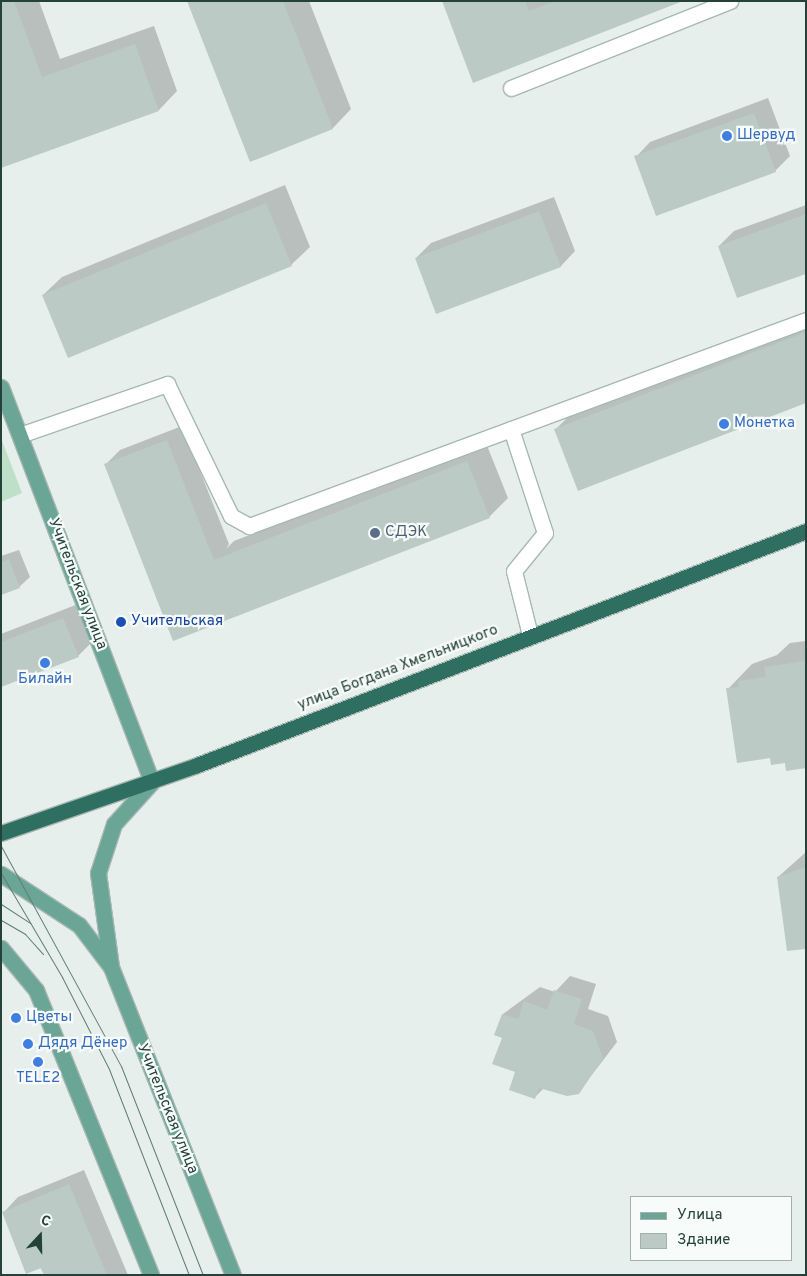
<!DOCTYPE html>
<meta charset="utf-8">
<style>
body{margin:0}
#map{position:relative;width:807px;height:1276px;overflow:hidden;background:#e6efeb;font-family:Overpass,sans-serif}
div>[style]{position:absolute}
[style*='--x']{left:calc(var(--x)*1px);top:calc(var(--y)*1px);width:calc(var(--w)*1px);rotate:calc(var(--a)*1deg)}
.green>*{inset:0;background:#bfe0c8}
.shadow>*{inset:0;background:#0003}
.building>*{inset:0;background:#bbcac4}
.roads{filter:drop-shadow(1px 0 #a8b8b2) drop-shadow(-1px 0 #a8b8b2) drop-shadow(0 1px #a8b8b2) drop-shadow(0 -1px #a8b8b2)}
.minor>*{height:15px;margin:-7.5px;padding:0 7.5px;transform-origin:7.5px;border-radius:7.5px;background:#fff}
.major>*{height:15px;margin:-7.5px;padding:0 7.5px;transform-origin:7.5px;border-radius:7.5px;background:#6aa596}
.highway>*{height:15px;margin:-7.5px;padding:0 7.5px;transform-origin:7.5px;border-radius:7.5px;background:#2f6f62}
.tram>*{height:1px;margin:-0.5px;padding:0 0.5px;transform-origin:0.5px;border-radius:0.5px;background:#5f7d75}
.dots>*{width:14px;height:14px;translate:-50% -50%;box-sizing:border-box;border:2px solid #f7fbf9;border-radius:50%}
span{translate:-50% -50%;white-space:nowrap;text-align:center;line-height:1.15;-webkit-text-stroke:4.5px #f7fbf9;paint-order:stroke}
.shop-label{font-size:15px;color:#366cbe}
.left{translate:0 -50%;text-align:left}
.service-label{font-size:15px;color:#4e5e75}
.street-label{font-size:15px;color:#24423a}
.transit-label{font-size:15px;color:#164399}
.frame{position:absolute;inset:0;border:2px solid #24423a;pointer-events:none}
.legend{position:absolute;left:630px;top:1196px;width:162px;height:65px;box-sizing:border-box;background:#f7fbf9;border:1px solid #a3b1ad;margin:0;padding:6px 9px;list-style:none;font-size:15px;color:#24423a}
.legend li{display:flex;align-items:center;gap:10px;height:25px}
.legend b{width:25px;border:1px solid #a3b1ad}
.north{position:absolute;left:15px;top:1211px;width:50px;height:50px;-webkit-text-stroke:4px #f7fbf9;paint-order:stroke;rotate:21deg;font-size:14px;font-weight:700;line-height:20px;text-align:center;color:#24423a}
.north::after{content:'';display:block;margin:auto;width:18px;height:22px;background:#24423a;clip-path:polygon(50% 0,100% 100%,50% 72%,0 100%)}
</style>
<div id="map">
<div class="green">
<i style="clip-path:polygon(1px 438px,22px 493px,1px 502px)"></i>
</div>
<div class="shadow">
<i style="clip-path:polygon(1px 1px,39px 1px,60px 59px,154px 26px,177px 91px,159px 110px,1px 167px)"></i>
<i style="clip-path:polygon(188px 1px,309px 1px,351px 109px,333px 128px,251px 160px)"></i>
<i style="clip-path:polygon(443px 1px,680px 1px,474px 81px)"></i>
<i style="clip-path:polygon(768px 98px,790px 156px,775px 171px,636px 157px,650px 142px)"></i>
<i style="clip-path:polygon(285px 185px,310px 247px,291px 265px,43px 295px,62px 277px)"></i>
<i style="clip-path:polygon(554px 197px,575px 251px,561px 266px,416px 258px,431px 243px)"></i>
<i style="clip-path:polygon(806px 205px,806px 272px,719px 246px,734px 231px)"></i>
<i style="clip-path:polygon(806px 321px,806px 401px,556px 429px,574px 411px)"></i>
<i style="clip-path:polygon(182px 426px,229px 544px,226px 549px,234px 541px,486px 443px,508px 498px,489px 517px,174px 639px,105px 465px,120px 450px)"></i>
<i style="clip-path:polygon(19px 550px,30px 577px,19px 587px,1px 593px,1px 556px)"></i>
<i style="clip-path:polygon(78px 604px,93px 641px,78px 656px,1px 686px,1px 634px)"></i>
<i style="clip-path:polygon(806px 641px,806px 767px,772px 757px,728px 689px,752px 664px,777px 655px,790px 643px)"></i>
<i style="clip-path:polygon(806px 852px,806px 947px,778px 877px)"></i>
<i style="clip-path:polygon(570px 976px,596px 984px,588px 1009px,608px 1016px,617px 1042px,578px 1093px,544px 1088px,534px 1098px,503px 1037px,503px 1014px,540px 987px,555px 992px)"></i>
<i style="clip-path:polygon(84px 1170px,128px 1275px,45px 1275px,4px 1212px,18px 1197px)"></i>
</div>
<div class="building">
<i style="clip-path:polygon(1px 1px,14px 1px,42px 77px,135px 44px,159px 111px,1px 168px)"></i>
<i style="clip-path:polygon(187px 1px,283px 1px,333px 129px,250px 162px)"></i>
<i style="clip-path:polygon(442px 1px,525px 1px,529px 11px,555px 1px,683px 1px,473px 83px)"></i>
<i style="clip-path:polygon(754px 113px,776px 172px,656px 216px,634px 156px)"></i>
<i style="clip-path:polygon(266px 203px,292px 266px,68px 358px,42px 295px)"></i>
<i style="clip-path:polygon(539px 211px,561px 267px,436px 314px,415px 258px)"></i>
<i style="clip-path:polygon(806px 214px,806px 274px,737px 298px,718px 246px)"></i>
<i style="clip-path:polygon(806px 332px,806px 403px,578px 491px,554px 429px)"></i>
<i style="clip-path:polygon(167px 440px,214px 560px,467px 461px,490px 518px,173px 641px,104px 464px)"></i>
<i style="clip-path:polygon(9px 559px,20px 588px,1px 595px,1px 562px)"></i>
<i style="clip-path:polygon(63px 618px,79px 657px,1px 687px,1px 642px)"></i>
<i style="clip-path:polygon(805px 661px,806px 768px,786px 771px,785px 763px,771px 765px,770px 758px,737px 763px,726px 688px,739px 687px,738px 681px,766px 677px,764px 667px)"></i>
<i style="clip-path:polygon(806px 867px,806px 949px,787px 951px,777px 877px)"></i>
<i style="clip-path:polygon(554px 990px,582px 999px,574px 1024px,593px 1031px,603px 1058px,579px 1094px,567px 1096px,539px 1088px,535px 1099px,509px 1090px,515px 1072px,492px 1064px,502px 1038px,494px 1035px,502px 1014px,518px 1019px,524px 1001px,547px 1010px)"></i>
<i style="clip-path:polygon(69px 1184px,107px 1275px,44px 1275px,41px 1268px,26px 1274px,2px 1212px)"></i>
</div>
<div class="roads">
<div class="minor">
<i style="--x:511;--y:88;--w:236;--a:-21.7"></i>
<i style="--x:511;--y:429;--w:109;--a:71.9"></i>
<i style="--x:545;--y:533;--w:49;--a:129.2"></i>
<i style="--x:514;--y:571;--w:66;--a:76"></i>
<i style="--x:20;--y:435;--w:156;--a:-19.1"></i>
<i style="--x:167;--y:384;--w:147;--a:64.1"></i>
<i style="--x:231;--y:516;--w:21;--a:29"></i>
<i style="--x:249;--y:526;--w:594;--a:-20.3"></i>
</div>
<div class="major">
<i style="--x:1;--y:387;--w:423;--a:69.1"></i>
<i style="--x:152;--y:782;--w:57;--a:132.1"></i>
<i style="--x:114;--y:824;--w:52;--a:108.1"></i>
<i style="--x:98;--y:873;--w:95;--a:82.1"></i>
<i style="--x:1;--y:874;--w:93;--a:33.2"></i>
<i style="--x:79;--y:925;--w:53;--a:52.7"></i>
<i style="--x:111;--y:967;--w:331;--a:68.4"></i>
<i style="--x:1;--y:948;--w:55;--a:50.2"></i>
<i style="--x:36;--y:990;--w:307;--a:68"></i>
</div>
<div class="highway">
<i style="--x:1;--y:833;--w:207;--a:-19.1"></i>
<i style="--x:197;--y:765;--w:652;--a:-21.02"></i>
</div>
</div>
<div class="tram">
<i style="--x:1;--y:846;--w:251;--a:61.4"></i>
<i style="--x:121;--y:1066;--w:225;--a:68.6"></i>
<i style="--x:1;--y:873;--w:121;--a:59.6"></i>
<i style="--x:62;--y:977;--w:103;--a:62.9"></i>
<i style="--x:109;--y:1069;--w:221;--a:68.8"></i>
<i style="--x:1;--y:904;--w:35;--a:33"></i>
<i style="--x:1;--y:920;--w:28;--a:30"></i>
<i style="--x:25;--y:934;--w:27;--a:48"></i>
</div>
<div class="dots">
<i style="left:727px;top:136px;background:#3f7fe0"></i>
<i style="left:724px;top:424px;background:#3f7fe0"></i>
<i style="left:375px;top:533px;background:#5c6f8a"></i>
<i style="left:121px;top:622px;background:#1a4fb4"></i>
<i style="left:45px;top:663px;background:#3f7fe0"></i>
<i style="left:16px;top:1018px;background:#3f7fe0"></i>
<i style="left:28px;top:1044px;background:#3f7fe0"></i>
<i style="left:38px;top:1062px;background:#3f7fe0"></i>
</div>
<div class="shop-label">
<span class="left" style="left:737px;top:136px">Шервуд</span>
<span class="left" style="left:734px;top:424px">Монетка</span>
<span style="left:45px;top:680px">Билайн</span>
<span class="left" style="left:26px;top:1018px">Цветы</span>
<span class="left" style="left:38px;top:1044px">Дядя Дёнер</span>
<span style="left:38px;top:1079px">TELE2</span>
</div>
<div class="service-label">
<span class="left" style="left:385px;top:533px">СДЭК</span>
</div>
<div class="street-label">
<span style="left:77px;top:584px;rotate:69deg">Учительская улица</span>
<span style="left:398px;top:668px;rotate:-21deg">улица Богдана Хмельницкого</span>
<span style="left:167px;top:1109px;rotate:68deg">Учительская улица</span>
</div>
<div class="transit-label">
<span class="left" style="left:131px;top:622px">Учительская</span>
</div>
<div class="frame"></div>
<ul class="legend">
<li><b style="height:6px;background:#6aa596"></b>Улица</li>
<li><b style="height:14px;background:#bbcac4"></b>Здание</li>
</ul>
<div class="north">С</div>
</div>
